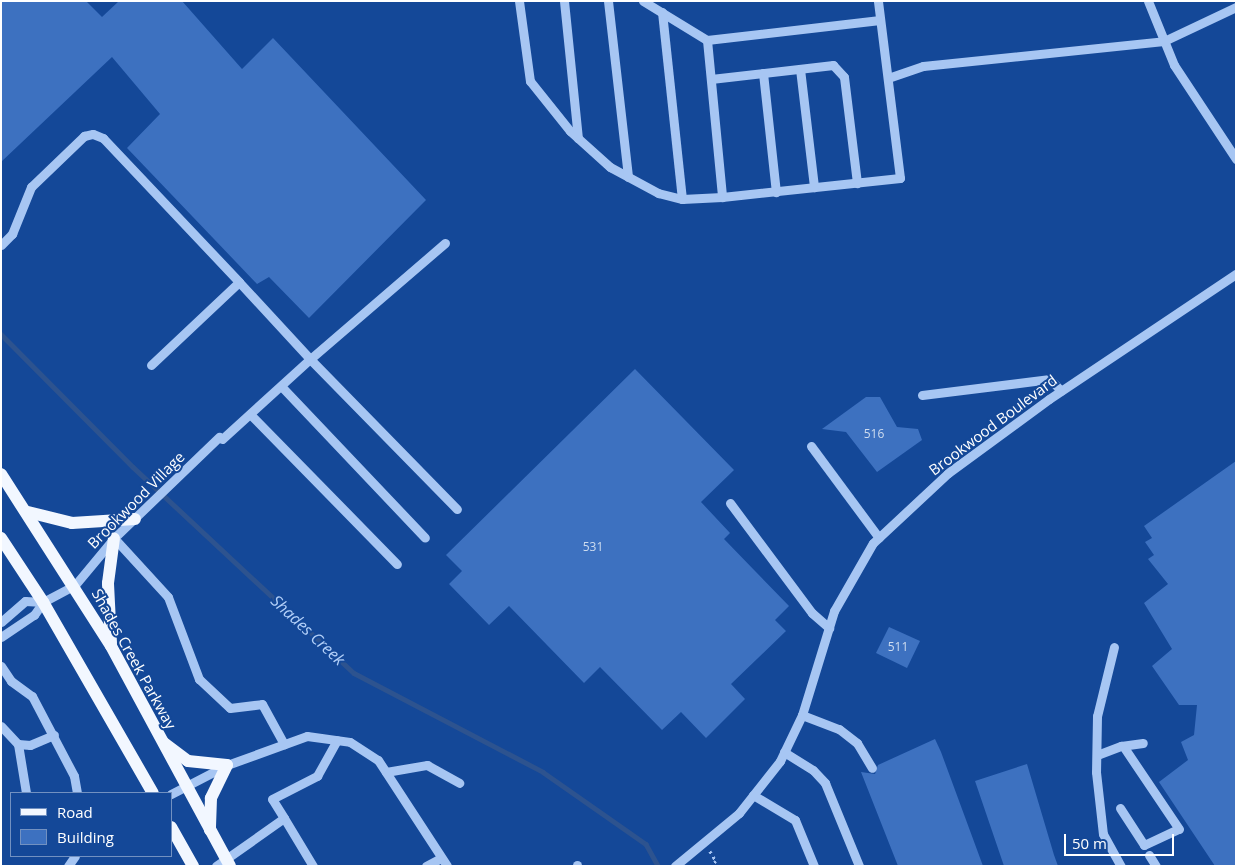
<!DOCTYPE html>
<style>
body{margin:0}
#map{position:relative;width:1237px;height:867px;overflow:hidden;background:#144898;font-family:"Open Sans",sans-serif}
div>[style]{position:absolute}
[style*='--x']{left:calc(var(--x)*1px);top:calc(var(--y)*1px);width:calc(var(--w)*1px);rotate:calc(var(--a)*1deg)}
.stream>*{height:4.5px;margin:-2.25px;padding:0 2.25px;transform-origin:2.25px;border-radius:2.25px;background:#2d538f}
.building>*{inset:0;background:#3d71c0}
.path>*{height:2.5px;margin-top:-1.25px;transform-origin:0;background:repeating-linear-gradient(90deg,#a7c6f3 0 2.5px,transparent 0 6.5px)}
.minor>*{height:9px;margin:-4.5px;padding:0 4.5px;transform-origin:4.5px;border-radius:4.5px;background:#a7c6f3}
.major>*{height:12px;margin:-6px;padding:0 6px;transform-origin:6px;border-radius:6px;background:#f2f7ff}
span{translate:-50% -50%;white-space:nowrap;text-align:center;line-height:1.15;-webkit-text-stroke:4px #144898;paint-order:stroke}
.number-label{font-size:12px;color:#cedcef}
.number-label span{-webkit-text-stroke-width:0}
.street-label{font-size:15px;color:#fff}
.water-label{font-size:16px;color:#b3d0f9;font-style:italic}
.frame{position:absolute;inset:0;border:2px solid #fff;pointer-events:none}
.legend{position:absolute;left:10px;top:792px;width:162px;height:65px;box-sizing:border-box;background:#144898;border:1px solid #7291c1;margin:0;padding:6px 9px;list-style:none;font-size:15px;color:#fff}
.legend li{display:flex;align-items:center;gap:10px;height:25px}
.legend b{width:25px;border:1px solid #7291c1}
.scale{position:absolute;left:1064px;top:834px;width:110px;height:22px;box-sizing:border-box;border:2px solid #fff;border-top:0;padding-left:6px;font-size:15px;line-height:18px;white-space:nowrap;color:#fff;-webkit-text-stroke:4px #144898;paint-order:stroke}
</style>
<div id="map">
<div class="stream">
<i style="--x:1;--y:334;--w:187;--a:45.2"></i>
<i style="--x:133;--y:467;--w:302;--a:43"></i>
<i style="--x:354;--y:673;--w:213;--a:27.6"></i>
<i style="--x:543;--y:772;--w:126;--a:35"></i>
<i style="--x:646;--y:844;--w:25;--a:61"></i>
</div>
<div class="building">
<i style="clip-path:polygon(1px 1px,86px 1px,102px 17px,119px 1px,182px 1px,242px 69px,273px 38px,426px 200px,309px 318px,269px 277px,257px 284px,127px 148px,160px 114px,112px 57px,1px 162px)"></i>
<i style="clip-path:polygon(635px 369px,734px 470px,701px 502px,730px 533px,724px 539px,789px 606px,775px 620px,786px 631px,731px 684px,745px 699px,706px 738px,681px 712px,662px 730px,600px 667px,584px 683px,509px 606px,489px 625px,449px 584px,462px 571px,446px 555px)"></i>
<i style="clip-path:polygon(866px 397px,880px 397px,897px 427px,918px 429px,922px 440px,877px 472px,846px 432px,822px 429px)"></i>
<i style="clip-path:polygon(1236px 461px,1236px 866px,1215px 866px,1159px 782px,1188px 760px,1181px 742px,1194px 735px,1197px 705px,1179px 705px,1152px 666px,1172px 649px,1144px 603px,1168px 584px,1148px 559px,1154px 555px,1145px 542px,1152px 538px,1144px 526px)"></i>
<i style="clip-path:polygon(889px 627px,920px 641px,907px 668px,876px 653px)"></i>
<i style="clip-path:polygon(935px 739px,941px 752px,983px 866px,898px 866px,861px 772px,875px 774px,878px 765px)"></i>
<i style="clip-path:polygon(1027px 764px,1054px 855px,1058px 866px,1004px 866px,975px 781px)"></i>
</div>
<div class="path">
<i style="--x:710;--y:851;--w:12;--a:59"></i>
<i style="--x:716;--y:861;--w:6;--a:129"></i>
</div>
<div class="minor">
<i style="--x:519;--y:1;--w:81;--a:82.2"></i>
<i style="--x:530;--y:81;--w:64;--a:51.3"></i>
<i style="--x:570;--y:131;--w:54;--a:42"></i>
<i style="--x:610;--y:167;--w:55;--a:28.4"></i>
<i style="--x:658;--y:193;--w:25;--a:14"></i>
<i style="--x:682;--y:199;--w:40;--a:-2.9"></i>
<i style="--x:722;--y:197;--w:179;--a:-6.1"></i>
<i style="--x:900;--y:178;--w:178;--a:-97.1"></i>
<i style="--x:564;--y:1;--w:138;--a:84.2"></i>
<i style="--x:608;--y:1;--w:177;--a:83.5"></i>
<i style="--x:643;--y:1;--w:75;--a:31.4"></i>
<i style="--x:707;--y:40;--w:174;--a:-6.6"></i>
<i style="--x:1148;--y:1;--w:69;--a:67.9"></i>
<i style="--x:1174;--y:65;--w:113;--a:56.6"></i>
<i style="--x:662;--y:12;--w:188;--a:83.9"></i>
<i style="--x:707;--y:40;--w:158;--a:84.5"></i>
<i style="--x:800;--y:69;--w:119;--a:83.2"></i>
<i style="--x:763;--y:73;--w:120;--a:83.8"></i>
<i style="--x:888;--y:78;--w:37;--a:-19"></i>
<i style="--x:923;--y:66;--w:242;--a:-5.9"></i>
<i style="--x:1164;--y:41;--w:80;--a:-25.3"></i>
<i style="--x:711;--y:79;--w:123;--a:-6.5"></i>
<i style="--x:833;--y:65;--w:16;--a:47"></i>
<i style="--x:844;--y:77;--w:107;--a:83"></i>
<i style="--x:445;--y:243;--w:178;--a:139.3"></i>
<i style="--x:310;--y:359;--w:210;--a:45.6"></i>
<i style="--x:1;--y:245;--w:16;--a:-45"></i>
<i style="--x:12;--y:234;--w:51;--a:-68"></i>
<i style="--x:31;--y:187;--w:74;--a:-43.9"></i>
<i style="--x:84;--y:136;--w:9;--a:-13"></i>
<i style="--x:93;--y:134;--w:11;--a:22"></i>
<i style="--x:103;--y:138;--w:198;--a:46.6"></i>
<i style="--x:151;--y:365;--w:121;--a:-43.3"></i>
<i style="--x:239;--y:282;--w:105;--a:47.3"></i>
<i style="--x:310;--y:359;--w:119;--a:137.7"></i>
<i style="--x:281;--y:386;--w:209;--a:46.5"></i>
<i style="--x:922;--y:395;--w:129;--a:-7.1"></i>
<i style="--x:1050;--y:379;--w:16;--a:47"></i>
<i style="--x:250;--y:414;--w:210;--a:45.6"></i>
<i style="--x:811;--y:446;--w:114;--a:53.5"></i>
<i style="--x:730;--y:503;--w:137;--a:53.3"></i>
<i style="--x:812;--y:613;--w:23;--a:41"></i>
<i style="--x:114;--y:538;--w:80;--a:47.5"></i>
<i style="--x:168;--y:597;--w:88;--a:69.3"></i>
<i style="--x:199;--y:679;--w:42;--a:43.1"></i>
<i style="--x:230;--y:708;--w:32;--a:-7"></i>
<i style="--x:262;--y:704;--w:46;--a:61.2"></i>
<i style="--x:1;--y:622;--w:32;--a:-41"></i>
<i style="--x:25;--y:601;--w:18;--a:3"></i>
<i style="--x:1;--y:637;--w:40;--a:-34"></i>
<i style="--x:34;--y:615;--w:16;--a:-55"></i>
<i style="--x:43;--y:602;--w:36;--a:-28"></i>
<i style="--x:75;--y:585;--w:61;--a:-50.3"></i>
<i style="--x:114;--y:538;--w:146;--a:-43.9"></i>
<i style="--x:1114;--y:647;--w:71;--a:103.8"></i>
<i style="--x:1097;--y:716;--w:56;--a:91"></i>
<i style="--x:1096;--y:772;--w:62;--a:83.6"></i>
<i style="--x:1103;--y:834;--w:37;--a:61"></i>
<i style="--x:1;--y:666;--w:18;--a:56"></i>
<i style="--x:11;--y:681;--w:26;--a:36"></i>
<i style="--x:32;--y:696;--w:90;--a:62.3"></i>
<i style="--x:74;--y:776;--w:17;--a:80"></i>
<i style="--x:802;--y:715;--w:40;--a:21"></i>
<i style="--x:839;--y:729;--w:23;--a:38"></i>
<i style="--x:857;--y:743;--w:29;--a:59"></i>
<i style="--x:1;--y:726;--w:25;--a:47"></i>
<i style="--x:18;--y:744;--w:12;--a:5"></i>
<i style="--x:30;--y:745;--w:26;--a:-23"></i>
<i style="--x:18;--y:744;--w:50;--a:80.7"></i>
<i style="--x:784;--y:752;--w:34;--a:32"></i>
<i style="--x:813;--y:770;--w:18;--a:47"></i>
<i style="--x:825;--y:783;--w:90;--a:67.7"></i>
<i style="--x:1097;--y:755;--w:26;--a:-21"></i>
<i style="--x:1121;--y:746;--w:22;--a:-8"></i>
<i style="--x:386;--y:772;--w:42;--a:-9.7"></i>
<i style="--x:427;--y:765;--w:37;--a:29"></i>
<i style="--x:171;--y:794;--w:63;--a:-27.4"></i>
<i style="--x:227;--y:765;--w:85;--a:-19.9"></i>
<i style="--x:307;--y:736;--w:43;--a:7.9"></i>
<i style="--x:350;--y:742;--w:33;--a:33"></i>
<i style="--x:378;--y:760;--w:126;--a:56.9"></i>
<i style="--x:753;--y:795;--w:49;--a:30.8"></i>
<i style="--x:795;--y:820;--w:50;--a:67.6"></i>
<i style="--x:1120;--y:808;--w:44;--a:57"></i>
<i style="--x:1144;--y:845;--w:38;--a:-25"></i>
<i style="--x:1179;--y:829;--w:100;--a:-124"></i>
<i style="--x:284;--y:818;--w:22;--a:-122"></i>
<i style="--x:272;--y:799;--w:51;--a:-27.1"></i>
<i style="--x:317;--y:776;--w:41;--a:-60.9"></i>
<i style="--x:1149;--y:855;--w:13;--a:58"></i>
<i style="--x:577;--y:865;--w:1;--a:90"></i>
<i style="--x:68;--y:866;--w:12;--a:-55"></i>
<i style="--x:216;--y:866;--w:83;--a:-35.2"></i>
<i style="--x:284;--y:818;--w:56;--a:58.9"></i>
<i style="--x:426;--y:866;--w:17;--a:-28"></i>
<i style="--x:675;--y:866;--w:83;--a:-39.6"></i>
<i style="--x:739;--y:813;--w:66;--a:-51.7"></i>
<i style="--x:780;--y:761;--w:51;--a:-64.4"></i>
<i style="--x:802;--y:715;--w:109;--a:-72.9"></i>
<i style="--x:834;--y:611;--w:78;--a:-60.2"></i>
<i style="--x:873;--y:543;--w:103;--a:-43"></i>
<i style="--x:948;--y:473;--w:125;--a:-36.2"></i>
<i style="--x:1049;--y:399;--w:225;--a:-33.8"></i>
</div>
<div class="major">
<i style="--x:1;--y:474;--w:204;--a:57.4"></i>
<i style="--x:111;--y:646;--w:250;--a:61.6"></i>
<i style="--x:28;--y:512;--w:45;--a:14"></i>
<i style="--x:72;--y:523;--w:63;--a:-3.6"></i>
<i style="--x:1;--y:538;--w:77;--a:56.7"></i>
<i style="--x:43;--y:602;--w:220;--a:60.1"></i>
<i style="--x:111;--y:643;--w:60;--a:-92.9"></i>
<i style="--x:108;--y:583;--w:45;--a:-82.4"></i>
<i style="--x:164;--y:743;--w:30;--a:37"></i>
<i style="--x:188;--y:761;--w:39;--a:6"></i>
<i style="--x:227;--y:765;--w:37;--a:116"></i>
<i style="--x:211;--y:798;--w:32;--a:92"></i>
<i style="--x:171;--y:827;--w:45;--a:60.6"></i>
</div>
<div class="number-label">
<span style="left:874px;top:434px">516</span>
<span style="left:593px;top:547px">531</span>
<span style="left:898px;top:647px">511</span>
</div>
<div class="street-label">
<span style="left:993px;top:425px;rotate:-37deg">Brookwood Boulevard</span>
<span style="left:136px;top:500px;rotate:-45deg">Brookwood Village</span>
<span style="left:134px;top:659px;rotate:61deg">Shades Creek Parkway</span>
</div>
<div class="water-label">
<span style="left:308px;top:630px;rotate:43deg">Shades Creek</span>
</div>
<div class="frame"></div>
<ul class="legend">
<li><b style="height:6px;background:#f2f7ff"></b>Road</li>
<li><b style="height:14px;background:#3d71c0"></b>Building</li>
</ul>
<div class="scale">50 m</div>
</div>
